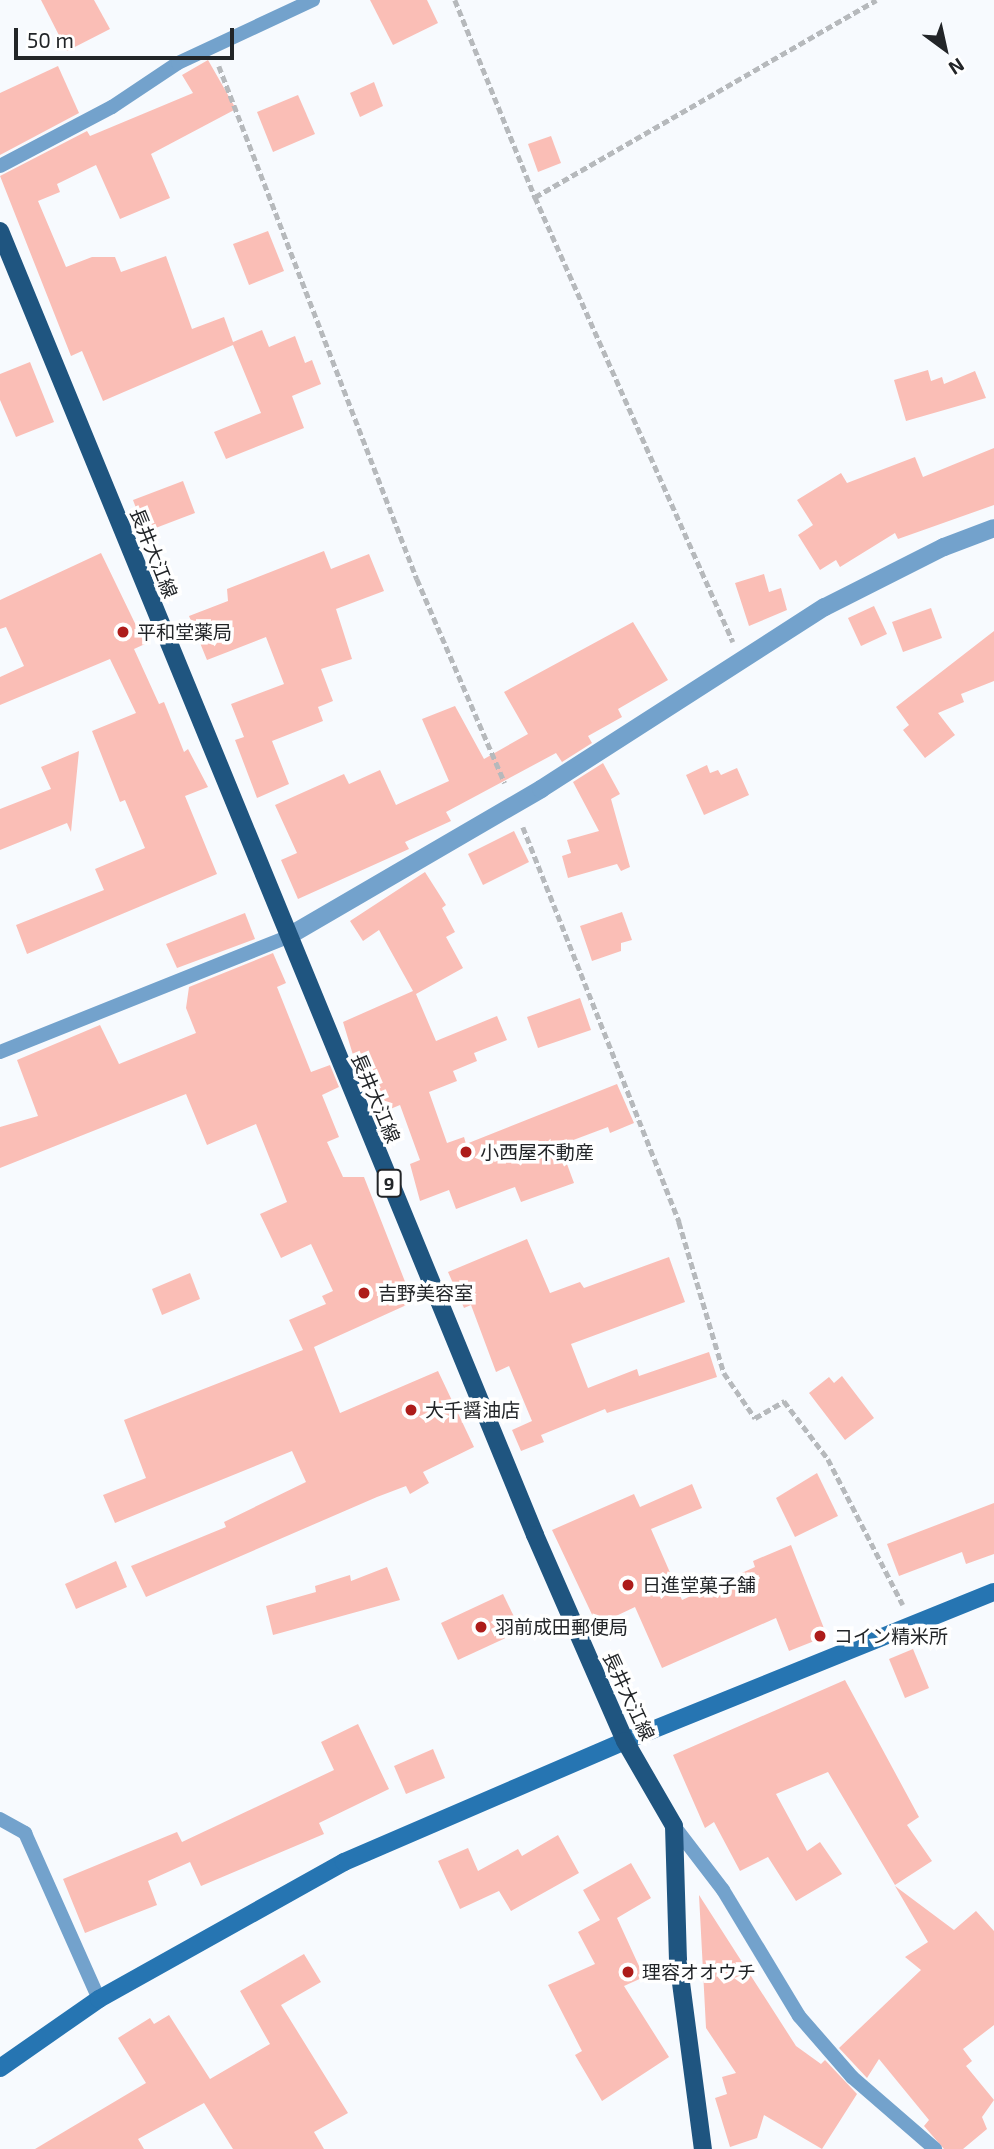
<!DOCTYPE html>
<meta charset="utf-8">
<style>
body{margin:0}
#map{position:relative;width:994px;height:2149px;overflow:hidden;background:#f7fafe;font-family:"Exo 2","Noto Sans JP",sans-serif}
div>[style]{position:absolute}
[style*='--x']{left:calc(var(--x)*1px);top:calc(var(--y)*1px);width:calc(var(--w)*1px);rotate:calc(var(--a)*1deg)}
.building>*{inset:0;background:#fabeb6}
.path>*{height:4.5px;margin-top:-2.25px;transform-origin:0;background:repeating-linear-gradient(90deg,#b6b9bc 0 7px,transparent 0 10.5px)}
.lane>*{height:14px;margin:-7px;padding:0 7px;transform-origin:7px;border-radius:7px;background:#73a2cc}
.street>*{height:18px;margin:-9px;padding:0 9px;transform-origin:9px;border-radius:9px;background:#73a2cc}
.secondary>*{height:18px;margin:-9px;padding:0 9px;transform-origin:9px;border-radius:9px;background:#2675b2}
.primary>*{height:18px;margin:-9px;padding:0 9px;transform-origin:9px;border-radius:9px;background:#1f5580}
.dots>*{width:19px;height:19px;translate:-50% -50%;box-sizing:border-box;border:4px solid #fff;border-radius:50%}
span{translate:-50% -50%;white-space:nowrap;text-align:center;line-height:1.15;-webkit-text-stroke:7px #fff;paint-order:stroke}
.shield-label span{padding:2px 5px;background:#fff;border:2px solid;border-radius:5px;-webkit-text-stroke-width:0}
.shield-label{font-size:18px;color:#222528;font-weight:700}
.street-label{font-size:19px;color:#222528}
.poi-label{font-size:19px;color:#222528}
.left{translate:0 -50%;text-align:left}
.north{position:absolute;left:910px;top:14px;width:70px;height:70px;-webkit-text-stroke:5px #fff;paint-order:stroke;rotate:147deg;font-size:19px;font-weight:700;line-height:28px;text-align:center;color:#222528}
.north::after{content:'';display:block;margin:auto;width:24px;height:32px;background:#222528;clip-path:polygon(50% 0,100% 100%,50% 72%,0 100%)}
.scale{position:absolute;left:14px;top:28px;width:220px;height:32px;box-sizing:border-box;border:4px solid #222528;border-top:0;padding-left:9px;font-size:21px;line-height:24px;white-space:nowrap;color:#222528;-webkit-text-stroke:5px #fff;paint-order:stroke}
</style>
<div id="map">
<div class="building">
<i style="clip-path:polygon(41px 0,94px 0,110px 29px,67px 51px)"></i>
<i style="clip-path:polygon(370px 0,427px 0,438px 23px,393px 45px)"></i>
<i style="clip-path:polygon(208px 60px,236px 109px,151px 154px,170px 198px,120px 219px,96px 165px,57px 184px,60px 192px,38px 201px,66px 267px,92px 257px,115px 257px,121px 272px,166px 256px,192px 329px,224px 317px,233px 342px,262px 330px,269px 347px,295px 336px,305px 363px,312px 360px,321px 384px,292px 396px,304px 428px,226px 459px,214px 432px,261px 413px,233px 345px,103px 401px,82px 351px,71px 356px,0 176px,87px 131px,90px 136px,193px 93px,182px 75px)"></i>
<i style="clip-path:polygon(58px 66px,79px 113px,0 155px,0 93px)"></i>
<i style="clip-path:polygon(374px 82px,383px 106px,360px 117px,350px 93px)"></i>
<i style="clip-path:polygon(298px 95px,315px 134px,273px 152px,257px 112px)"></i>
<i style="clip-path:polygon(551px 136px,561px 163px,538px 172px,528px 144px)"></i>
<i style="clip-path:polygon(268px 231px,284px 271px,249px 285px,233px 244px)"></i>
<i style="clip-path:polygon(30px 362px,54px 422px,16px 437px,0 400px,0 374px)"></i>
<i style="clip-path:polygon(928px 370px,931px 381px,942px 377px,944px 384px,975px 371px,986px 398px,906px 421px,894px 380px)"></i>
<i style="clip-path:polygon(994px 448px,994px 505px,898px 539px,895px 533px,840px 567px,836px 560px,820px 570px,798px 535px,813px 525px,797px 500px,841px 473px,847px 483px,915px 457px,923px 477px)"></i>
<i style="clip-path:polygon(183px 481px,195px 513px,145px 532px,133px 500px)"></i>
<i style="clip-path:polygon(324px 551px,331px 569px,369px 554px,384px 591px,336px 609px,352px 659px,321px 669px,333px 701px,318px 707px,323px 721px,272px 741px,289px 784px,257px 798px,235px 740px,244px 737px,231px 704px,284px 684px,266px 637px,207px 660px,189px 616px,228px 601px,227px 589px)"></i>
<i style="clip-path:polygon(101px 553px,145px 644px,134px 649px,159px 704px,164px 702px,184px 752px,188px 749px,208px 787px,185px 796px,217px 874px,27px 954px,16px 925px,104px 890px,95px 869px,145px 848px,125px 800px,120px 802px,92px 731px,136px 713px,110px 659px,0 705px,0 677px,24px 666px,6px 627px,0 629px,0 600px)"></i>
<i style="clip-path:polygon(764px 574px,769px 592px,781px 588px,787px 610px,749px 626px,735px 583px)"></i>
<i style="clip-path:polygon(874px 606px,887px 634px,861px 646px,848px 618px)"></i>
<i style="clip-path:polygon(931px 608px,942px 638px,903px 652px,892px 622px)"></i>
<i style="clip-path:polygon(633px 622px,668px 680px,618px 709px,622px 717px,588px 736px,592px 743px,562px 762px,556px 753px,446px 812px,451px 821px,405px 842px,409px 849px,298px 899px,281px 860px,297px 853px,275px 805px,344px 774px,349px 784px,380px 770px,396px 805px,449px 781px,422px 719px,455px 706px,484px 759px,528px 734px,504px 692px)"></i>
<i style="clip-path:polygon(994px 631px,994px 681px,961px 694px,964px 702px,938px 713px,955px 735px,925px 758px,903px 730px,909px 725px,896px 707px)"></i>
<i style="clip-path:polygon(79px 751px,71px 832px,67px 823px,0 850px,0 809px,51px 789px,41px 767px)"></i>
<i style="clip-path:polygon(603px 763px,620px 794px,611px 799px,630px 867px,621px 871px,617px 864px,568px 878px,562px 856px,571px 853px,567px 840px,599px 831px,573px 782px)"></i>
<i style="clip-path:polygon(707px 765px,710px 773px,718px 770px,721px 775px,737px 768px,749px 795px,704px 815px,686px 775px)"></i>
<i style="clip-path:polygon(514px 831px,529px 862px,483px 885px,468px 854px)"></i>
<i style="clip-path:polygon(425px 872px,446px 905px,442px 908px,455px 932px,446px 937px,463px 968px,416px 994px,436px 1041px,497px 1016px,507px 1040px,474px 1053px,477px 1061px,453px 1071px,457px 1081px,429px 1092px,447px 1143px,464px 1137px,466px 1144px,617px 1084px,634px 1123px,610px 1133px,608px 1127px,560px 1145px,574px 1183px,521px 1202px,515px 1187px,456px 1209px,449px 1190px,420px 1201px,410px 1164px,420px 1160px,400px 1105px,383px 1112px,368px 1075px,360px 1078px,343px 1022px,413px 991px,379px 930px,363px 941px,350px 921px)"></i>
<i style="clip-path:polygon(622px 912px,632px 940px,621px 943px,621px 951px,592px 961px,580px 926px)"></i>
<i style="clip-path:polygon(245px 913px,255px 939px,177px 968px,166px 944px)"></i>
<i style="clip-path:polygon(273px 953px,286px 983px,277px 987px,311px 1072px,330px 1065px,339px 1087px,322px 1095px,339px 1137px,327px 1142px,343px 1177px,364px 1177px,413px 1302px,314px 1347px,340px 1413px,438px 1371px,474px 1447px,423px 1472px,429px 1483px,410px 1494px,406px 1486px,377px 1497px,146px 1597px,131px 1566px,226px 1527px,224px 1522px,306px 1482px,292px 1451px,115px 1523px,103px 1495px,146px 1478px,124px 1420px,303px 1350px,289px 1320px,326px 1304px,322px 1296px,333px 1291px,311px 1244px,281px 1258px,260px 1214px,287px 1202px,256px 1124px,207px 1145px,186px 1094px,0 1168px,0 1127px,38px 1116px,17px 1060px,100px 1025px,119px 1064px,196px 1033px,186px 1008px,189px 987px)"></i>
<i style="clip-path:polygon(580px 998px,591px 1030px,538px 1048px,527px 1017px)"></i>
<i style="clip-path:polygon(527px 1239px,550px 1293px,580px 1282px,584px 1288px,669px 1257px,685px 1302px,571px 1344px,588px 1388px,637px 1369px,639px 1376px,709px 1352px,717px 1377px,607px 1413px,605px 1409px,541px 1435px,544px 1442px,521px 1451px,512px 1430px,532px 1421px,509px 1366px,496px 1372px,471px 1305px,464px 1308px,448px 1272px)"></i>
<i style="clip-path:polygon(190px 1273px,200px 1299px,162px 1315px,152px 1289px)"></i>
<i style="clip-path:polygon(842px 1376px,874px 1418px,845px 1440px,809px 1393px,829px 1377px,834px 1383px)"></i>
<i style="clip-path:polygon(817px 1473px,838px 1516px,795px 1537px,776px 1498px)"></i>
<i style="clip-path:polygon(692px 1484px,702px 1508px,651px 1529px,682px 1600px,755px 1567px,753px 1561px,791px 1545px,827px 1636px,789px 1651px,776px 1618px,662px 1668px,635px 1607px,597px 1625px,552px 1530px,634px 1494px,640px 1507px)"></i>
<i style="clip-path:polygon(994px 1503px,994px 1554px,966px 1564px,962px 1552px,899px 1576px,887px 1544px)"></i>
<i style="clip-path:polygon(116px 1561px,127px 1587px,76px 1609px,65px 1584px)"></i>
<i style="clip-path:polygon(387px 1567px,400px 1600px,273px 1635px,266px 1606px,316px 1592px,315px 1586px,350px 1575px,351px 1581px)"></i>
<i style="clip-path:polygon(503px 1594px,521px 1631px,458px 1660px,441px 1623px)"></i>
<i style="clip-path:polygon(913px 1649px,929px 1688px,905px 1698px,889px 1659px)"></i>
<i style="clip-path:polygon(845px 1680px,919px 1817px,907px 1825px,932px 1861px,895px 1885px,828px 1772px,776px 1794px,807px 1851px,820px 1842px,842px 1874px,796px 1901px,768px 1857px,740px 1871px,714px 1822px,705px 1828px,673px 1755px)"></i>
<i style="clip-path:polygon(358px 1724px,389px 1789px,319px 1823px,324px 1834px,201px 1886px,190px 1862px,148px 1881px,157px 1905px,85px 1933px,63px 1879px,177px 1832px,182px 1842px,334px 1770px,321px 1742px)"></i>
<i style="clip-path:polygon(433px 1749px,445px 1778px,406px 1794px,394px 1766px)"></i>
<i style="clip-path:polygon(558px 1835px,579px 1873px,511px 1911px,499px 1891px,460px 1909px,438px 1861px,468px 1848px,478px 1871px,518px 1849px,522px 1856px)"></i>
<i style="clip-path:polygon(631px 1863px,651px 1898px,617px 1918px,644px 1977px,624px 1986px,669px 2057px,602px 2101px,575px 2055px,582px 2051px,548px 1985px,595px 1964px,578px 1932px,600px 1920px,583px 1890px)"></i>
<i style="clip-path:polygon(895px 1886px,954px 1930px,976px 1911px,994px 1931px,994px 2025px,963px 2049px,972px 2061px,966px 2066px,994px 2100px,982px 2117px,987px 2129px,963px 2149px,944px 2149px,924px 2126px,929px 2120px,879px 2059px,867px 2078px,839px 2048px,921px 1970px,905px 1957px,928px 1942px)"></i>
<i style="clip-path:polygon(699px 1895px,796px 2046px,821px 2064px,825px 2060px,857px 2094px,822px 2149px,764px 2115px,757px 2138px,730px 2147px,715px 2098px,727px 2094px,722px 2077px,736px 2073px,706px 2028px)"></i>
<i style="clip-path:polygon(304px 1954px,321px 1982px,281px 2005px,348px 2113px,314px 2132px,324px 2149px,233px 2149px,204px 2103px,138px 2139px,144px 2149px,35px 2149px,146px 2083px,118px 2038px,150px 2018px,154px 2024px,169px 2015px,210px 2079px,270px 2044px,240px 1991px)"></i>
</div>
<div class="path">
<i style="--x:455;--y:0;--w:213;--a:67.9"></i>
<i style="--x:535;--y:197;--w:487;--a:66"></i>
<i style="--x:219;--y:66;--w:550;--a:68.9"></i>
<i style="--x:417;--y:579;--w:222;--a:66.7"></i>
<i style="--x:535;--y:197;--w:394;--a:-30"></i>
<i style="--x:523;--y:827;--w:425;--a:68.4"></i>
<i style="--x:679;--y:1222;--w:158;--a:73.4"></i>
<i style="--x:724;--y:1373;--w:55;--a:55.4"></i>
<i style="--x:755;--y:1418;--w:34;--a:-30"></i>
<i style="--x:784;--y:1401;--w:73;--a:52.8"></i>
<i style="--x:828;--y:1459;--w:164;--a:62.8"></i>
</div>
<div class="lane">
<i style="--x:0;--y:166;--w:127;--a:-27.8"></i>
<i style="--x:112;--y:107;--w:79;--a:-33.7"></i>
<i style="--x:178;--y:63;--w:149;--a:-25"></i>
<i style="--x:0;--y:1052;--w:309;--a:-21.8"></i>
<i style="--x:0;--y:1819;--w:29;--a:29"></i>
<i style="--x:25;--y:1833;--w:182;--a:66"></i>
<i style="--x:674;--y:1826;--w:81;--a:52.6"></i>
<i style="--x:723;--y:1890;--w:147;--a:58.9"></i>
<i style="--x:799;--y:2016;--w:81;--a:49"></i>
<i style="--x:852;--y:2077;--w:110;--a:40.9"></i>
</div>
<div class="street">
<i style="--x:287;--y:937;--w:294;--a:-30.2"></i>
<i style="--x:541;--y:789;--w:337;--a:-32.7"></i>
<i style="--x:825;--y:607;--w:133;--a:-26.8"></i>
<i style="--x:944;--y:547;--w:53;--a:-20.8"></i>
</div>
<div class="secondary">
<i style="--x:0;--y:2068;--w:121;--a:-34.9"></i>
<i style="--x:99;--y:1999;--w:281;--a:-29.2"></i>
<i style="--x:344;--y:1862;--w:306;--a:-23.3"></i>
<i style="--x:625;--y:1741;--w:398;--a:-22"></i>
</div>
<div class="primary">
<i style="--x:0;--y:231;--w:1409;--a:67.69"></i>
<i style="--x:535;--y:1535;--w:225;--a:66.4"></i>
<i style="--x:625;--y:1741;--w:98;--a:60"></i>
<i style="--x:674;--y:1826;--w:134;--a:88.3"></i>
<i style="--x:678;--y:1960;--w:191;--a:82.5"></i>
</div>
<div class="dots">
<i style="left:123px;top:632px;background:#ad1c1a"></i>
<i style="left:466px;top:1152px;background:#ad1c1a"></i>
<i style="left:364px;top:1293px;background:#ad1c1a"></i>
<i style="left:411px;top:1410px;background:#ad1c1a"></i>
<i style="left:628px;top:1585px;background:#ad1c1a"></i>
<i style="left:481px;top:1627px;background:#ad1c1a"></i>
<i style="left:820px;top:1636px;background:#ad1c1a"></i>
<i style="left:628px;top:1972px;background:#ad1c1a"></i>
</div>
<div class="shield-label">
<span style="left:389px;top:1183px">9</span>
</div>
<div class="street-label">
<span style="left:154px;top:553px;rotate:68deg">長井大江線</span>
<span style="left:376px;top:1098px;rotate:67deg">長井大江線</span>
<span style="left:629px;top:1696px;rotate:65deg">長井大江線</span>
</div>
<div class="poi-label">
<span class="left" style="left:137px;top:632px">平和堂薬局</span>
<span class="left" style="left:480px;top:1152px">小西屋不動産</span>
<span class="left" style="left:378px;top:1293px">吉野美容室</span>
<span class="left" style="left:425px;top:1410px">大千醤油店</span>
<span class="left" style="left:642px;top:1585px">日進堂菓子舗</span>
<span class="left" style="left:495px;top:1627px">羽前成田郵便局</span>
<span class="left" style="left:834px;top:1636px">コイン精米所</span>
<span class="left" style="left:642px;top:1972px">理容オオウチ</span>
</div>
<div class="north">N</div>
<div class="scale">50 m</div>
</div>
